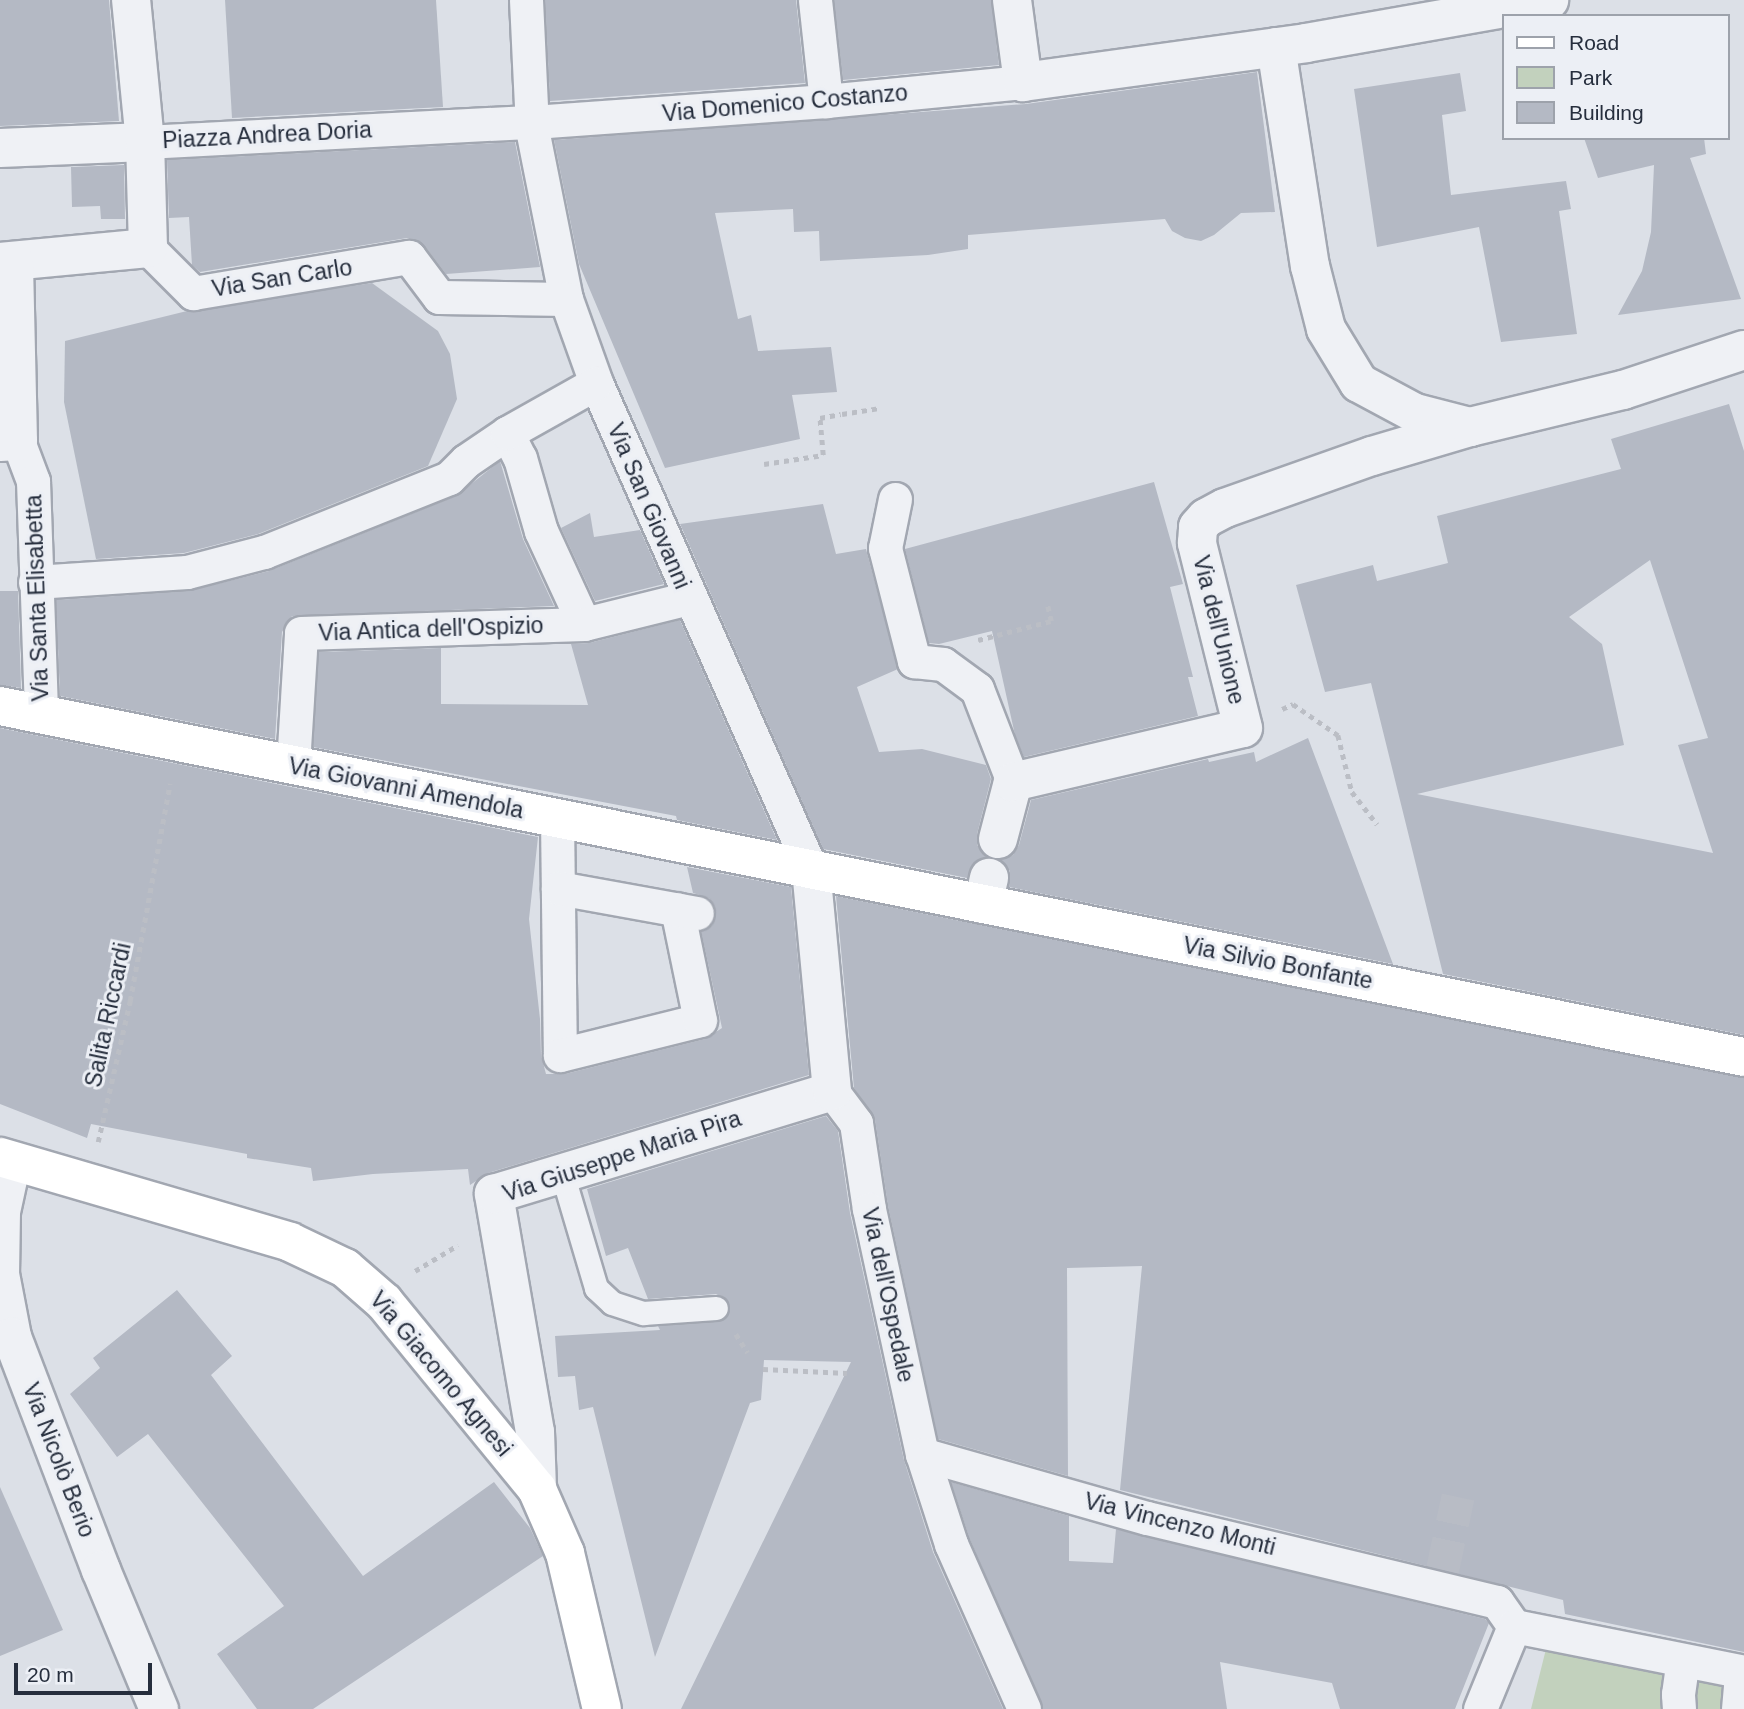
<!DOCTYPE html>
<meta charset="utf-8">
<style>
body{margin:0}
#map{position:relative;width:1744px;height:1709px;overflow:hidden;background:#dce0e7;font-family:Arial,sans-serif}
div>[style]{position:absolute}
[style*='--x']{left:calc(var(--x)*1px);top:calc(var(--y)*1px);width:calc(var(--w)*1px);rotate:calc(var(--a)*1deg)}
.green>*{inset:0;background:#c2d1bd}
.building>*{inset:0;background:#b4b9c4}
.pedestrian-tunnel>*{height:33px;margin-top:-16.5px;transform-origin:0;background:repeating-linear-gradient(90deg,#b8bcc5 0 33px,transparent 0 50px)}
.path>*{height:4.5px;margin-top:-2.25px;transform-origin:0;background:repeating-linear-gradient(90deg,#bbbec5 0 5px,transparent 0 10px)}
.roads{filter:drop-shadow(2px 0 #a2a7b1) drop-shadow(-2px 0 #a2a7b1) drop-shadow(0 2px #a2a7b1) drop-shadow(0 -2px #a2a7b1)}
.service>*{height:23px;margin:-11.5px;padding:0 11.5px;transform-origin:11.5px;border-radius:11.5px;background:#eff1f5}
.pedestrian>*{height:33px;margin:-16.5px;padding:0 16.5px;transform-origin:16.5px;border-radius:16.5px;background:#eff1f5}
.minor>*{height:38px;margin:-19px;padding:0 19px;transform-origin:19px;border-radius:19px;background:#eff1f5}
.secondary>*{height:38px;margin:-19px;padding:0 19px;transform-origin:19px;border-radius:19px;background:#fff}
.primary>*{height:38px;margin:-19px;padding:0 19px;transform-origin:19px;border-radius:19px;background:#fff}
span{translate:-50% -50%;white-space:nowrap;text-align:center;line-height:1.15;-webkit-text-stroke:6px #eceff5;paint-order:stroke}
.street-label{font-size:23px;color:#262e3d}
.legend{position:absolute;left:1502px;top:14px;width:228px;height:126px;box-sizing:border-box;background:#eceff5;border:2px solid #9da2ab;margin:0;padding:9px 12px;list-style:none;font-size:21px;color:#262e3d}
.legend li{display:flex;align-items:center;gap:14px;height:35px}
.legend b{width:35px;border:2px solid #9da2ab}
.scale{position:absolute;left:14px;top:1663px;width:138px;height:32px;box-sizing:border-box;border:4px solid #262e3d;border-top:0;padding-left:9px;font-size:21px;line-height:24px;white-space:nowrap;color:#262e3d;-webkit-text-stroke:5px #eceff5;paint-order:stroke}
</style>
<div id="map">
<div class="green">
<i style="clip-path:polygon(1548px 1641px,1667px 1667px,1668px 1709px,1531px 1709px)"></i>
<i style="clip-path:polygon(1691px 1672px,1729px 1678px,1728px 1709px,1691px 1709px)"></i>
</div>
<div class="building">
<i style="clip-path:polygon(0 0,109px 0,119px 121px,0 126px)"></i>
<i style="clip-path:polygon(225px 0,436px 0,443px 107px,232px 118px)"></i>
<i style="clip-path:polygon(545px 0,796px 0,805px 83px,550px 101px)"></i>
<i style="clip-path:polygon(834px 0,991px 0,999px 65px,843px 80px)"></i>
<i style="clip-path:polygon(1257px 72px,1275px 212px,1241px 213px,1214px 235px,1201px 241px,1185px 238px,1172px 231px,1165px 219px,968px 235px,968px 249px,928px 255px,820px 261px,819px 231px,794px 232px,793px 209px,715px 213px,738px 319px,751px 315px,758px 351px,831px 347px,837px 392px,792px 395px,800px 439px,665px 468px,579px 264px,554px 140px,1026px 104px)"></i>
<i style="clip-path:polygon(1460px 73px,1466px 111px,1442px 115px,1451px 195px,1566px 181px,1571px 209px,1559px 211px,1577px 334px,1501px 342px,1479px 227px,1377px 247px,1354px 89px)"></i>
<i style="clip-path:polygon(1584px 138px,1704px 138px,1706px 154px,1690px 158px,1741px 299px,1618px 315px,1642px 271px,1651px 232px,1654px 165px,1598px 178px)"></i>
<i style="clip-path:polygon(515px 142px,540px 267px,446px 274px,424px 245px,407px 238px,200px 272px,192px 265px,189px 217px,169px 218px,167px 160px)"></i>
<i style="clip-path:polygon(124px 165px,125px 219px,101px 219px,100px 206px,72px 207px,71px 167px)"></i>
<i style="clip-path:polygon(372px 283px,438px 331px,450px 354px,457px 399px,428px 466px,258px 534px,184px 553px,96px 559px,64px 402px,65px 341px,187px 311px)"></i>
<i style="clip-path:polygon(evenodd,1729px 404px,1744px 451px,1744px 1035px,1443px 974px,1371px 683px,1325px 692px,1296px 585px,1373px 565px,1377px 581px,1448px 563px,1437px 516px,1621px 469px,1611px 439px,1729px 404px,1650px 560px,1708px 738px,1678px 745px,1713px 853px,1417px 794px,1624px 745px,1602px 644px,1569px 617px,1650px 560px)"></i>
<i style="clip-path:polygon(500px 461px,523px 539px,554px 606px,292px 616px,282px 632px,275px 739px,60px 696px,56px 600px,189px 591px,269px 571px,456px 496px)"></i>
<i style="clip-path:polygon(1154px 482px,1183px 584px,1170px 587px,1193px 677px,1188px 677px,1198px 716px,1024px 757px,1015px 735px,992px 631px,939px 644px,929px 643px,905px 549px)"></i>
<i style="clip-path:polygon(823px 504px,836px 554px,866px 549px,898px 669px,857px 687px,879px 752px,922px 749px,986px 765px,991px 779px,977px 834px,977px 845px,986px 857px,974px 863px,967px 878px,823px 849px,680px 524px)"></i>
<i style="clip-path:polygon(590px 513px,594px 537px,640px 530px,664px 584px,595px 601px,561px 528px)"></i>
<i style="clip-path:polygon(0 591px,18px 591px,21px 688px,0 685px)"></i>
<i style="clip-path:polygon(680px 620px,777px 840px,677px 820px,676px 816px,313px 747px,319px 652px,441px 648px,441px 704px,588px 705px,571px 644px,589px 643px)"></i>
<i style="clip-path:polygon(0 728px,538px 837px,529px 919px,540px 1019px,541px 1055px,546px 1074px,565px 1074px,705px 1039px,722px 1028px,701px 931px,712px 925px,715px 907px,709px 898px,693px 893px,687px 867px,791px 887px,809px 1075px,488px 1173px,470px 1185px,468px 1169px,373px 1174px,313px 1181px,311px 1168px,247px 1158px,247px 1154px,91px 1124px,87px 1138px,0 1104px)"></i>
<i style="clip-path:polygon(1308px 738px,1393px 964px,1009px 887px,1010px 871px,1001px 860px,1013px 855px,1019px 845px,1031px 800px,1208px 759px,1209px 762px,1254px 752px,1256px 762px)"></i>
<i style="clip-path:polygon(836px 896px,1744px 1078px,1744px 1652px,1565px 1614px,1563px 1600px,1120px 1490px,1142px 1266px,1067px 1268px,1068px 1476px,938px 1439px,888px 1206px,875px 1120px,854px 1088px)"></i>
<i style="clip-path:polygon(826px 1116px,838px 1131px,850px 1213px,904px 1460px,933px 1552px,1003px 1709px,681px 1709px,851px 1362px,764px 1360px,761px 1400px,750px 1403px,655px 1657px,593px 1407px,579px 1410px,575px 1376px,558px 1377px,555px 1336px,660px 1330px,658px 1326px,717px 1322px,724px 1319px,730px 1308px,727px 1300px,716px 1294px,648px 1299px,628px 1248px,606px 1256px,587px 1189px)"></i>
<i style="clip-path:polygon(177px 1290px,232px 1356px,211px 1375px,363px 1576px,494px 1482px,530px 1528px,543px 1556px,313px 1709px,257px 1709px,217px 1654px,284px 1606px,148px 1434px,117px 1457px,70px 1394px,100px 1368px,93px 1358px)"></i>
<i style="clip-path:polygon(951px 1482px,1069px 1516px,1069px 1561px,1113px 1563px,1116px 1529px,1485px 1619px,1489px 1623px,1455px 1709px,1340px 1709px,1332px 1683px,1220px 1662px,1227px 1709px,1043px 1709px,969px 1537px)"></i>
<i style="clip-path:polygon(0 1487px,63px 1630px,0 1656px)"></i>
</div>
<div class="pedestrian-tunnel">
<i style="--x:1442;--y:1572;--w:77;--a:-78"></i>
</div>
<div class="path">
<i style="--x:842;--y:414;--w:39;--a:-9"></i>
<i style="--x:764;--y:464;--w:60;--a:-8.7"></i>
<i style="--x:823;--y:455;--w:37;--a:-95"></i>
<i style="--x:820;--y:418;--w:21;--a:-11"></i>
<i style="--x:978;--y:640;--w:75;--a:-14.6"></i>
<i style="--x:1051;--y:621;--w:17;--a:-103"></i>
<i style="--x:1282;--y:709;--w:12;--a:-24"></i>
<i style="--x:1293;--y:704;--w:55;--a:34.6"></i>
<i style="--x:1338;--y:735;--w:59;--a:76.2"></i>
<i style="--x:1352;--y:792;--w:41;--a:52"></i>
<i style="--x:98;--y:1142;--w:145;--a:-77.2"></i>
<i style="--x:130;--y:1001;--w:221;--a:-79.6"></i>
<i style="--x:415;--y:1271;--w:50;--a:-31.2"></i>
<i style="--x:736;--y:1334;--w:22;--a:58"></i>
<i style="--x:763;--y:1369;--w:84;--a:2.7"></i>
</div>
<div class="roads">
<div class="service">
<i style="--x:562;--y:1173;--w:120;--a:73.5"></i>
<i style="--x:596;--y:1288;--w:22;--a:43"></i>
<i style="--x:612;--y:1303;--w:33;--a:18"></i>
<i style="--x:643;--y:1313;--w:73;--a:-3.9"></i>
</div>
<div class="pedestrian">
<i style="--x:526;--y:0;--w:129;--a:87.3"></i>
<i style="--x:532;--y:129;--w:173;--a:78.7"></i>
<i style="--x:566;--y:299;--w:89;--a:70.3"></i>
<i style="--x:596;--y:383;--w:531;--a:66.14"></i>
<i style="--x:815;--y:0;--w:102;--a:83.8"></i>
<i style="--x:145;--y:142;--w:403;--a:-3"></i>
<i style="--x:547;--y:121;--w:280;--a:-4.1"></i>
<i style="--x:826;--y:101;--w:198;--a:-5.5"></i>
<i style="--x:148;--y:248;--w:64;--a:45"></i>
<i style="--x:193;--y:293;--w:219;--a:-9.5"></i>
<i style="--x:409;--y:257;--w:50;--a:53.1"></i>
<i style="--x:439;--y:297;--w:127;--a:0.9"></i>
<i style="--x:507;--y:433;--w:28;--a:63"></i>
<i style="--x:520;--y:458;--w:76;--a:74"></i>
<i style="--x:541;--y:531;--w:102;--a:65.2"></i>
<i style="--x:18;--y:441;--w:43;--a:69.4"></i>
<i style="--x:33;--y:481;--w:234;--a:88"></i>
<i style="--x:895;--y:499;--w:50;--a:101.5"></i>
<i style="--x:885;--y:548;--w:117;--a:75.6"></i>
<i style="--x:914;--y:661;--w:29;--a:6"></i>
<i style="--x:943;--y:664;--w:42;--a:36.3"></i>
<i style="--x:977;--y:689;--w:100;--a:68.8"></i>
<i style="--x:35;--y:582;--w:152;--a:-3.8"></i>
<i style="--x:187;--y:572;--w:80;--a:-14.6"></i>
<i style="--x:264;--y:552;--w:199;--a:-21.8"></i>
<i style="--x:449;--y:478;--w:24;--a:-45"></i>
<i style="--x:466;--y:461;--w:50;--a:-34.3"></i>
<i style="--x:507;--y:433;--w:102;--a:-29.3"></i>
<i style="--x:293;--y:765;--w:132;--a:-86.5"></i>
<i style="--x:301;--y:633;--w:283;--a:-1.8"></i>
<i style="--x:584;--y:624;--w:108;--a:-13.9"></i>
<i style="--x:557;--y:818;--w:237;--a:89.3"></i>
<i style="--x:560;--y:1055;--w:144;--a:-14"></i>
<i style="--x:700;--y:1020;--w:113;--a:-101.7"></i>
<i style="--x:558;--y:888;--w:141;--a:10.2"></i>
<i style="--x:832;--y:1091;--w:40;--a:53"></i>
<i style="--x:856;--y:1123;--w:87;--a:81.4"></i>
<i style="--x:869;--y:1209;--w:251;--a:77.8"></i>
<i style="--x:922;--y:1454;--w:95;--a:72.1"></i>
<i style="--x:951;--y:1544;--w:180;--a:66.1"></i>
<i style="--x:922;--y:1454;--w:234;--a:15.9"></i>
<i style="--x:1147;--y:1518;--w:360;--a:13.5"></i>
<i style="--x:1497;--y:1602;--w:29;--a:55"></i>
<i style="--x:1480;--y:1709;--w:90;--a:-67.7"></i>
<i style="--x:1514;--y:1626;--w:235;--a:11.3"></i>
<i style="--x:1679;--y:1709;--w:15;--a:-94"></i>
<i style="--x:1678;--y:1694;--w:34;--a:-82"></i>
<i style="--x:1738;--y:1709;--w:37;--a:-85"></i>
</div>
<div class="minor">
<i style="--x:1012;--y:0;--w:83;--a:82.4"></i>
<i style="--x:1023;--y:82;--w:286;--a:-7.8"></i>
<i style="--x:1306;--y:43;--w:247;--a:-10"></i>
<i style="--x:1276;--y:47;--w:222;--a:81.2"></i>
<i style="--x:1310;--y:266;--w:65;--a:75.7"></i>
<i style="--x:1326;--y:329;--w:63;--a:58.6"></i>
<i style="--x:1359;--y:383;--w:64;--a:28.2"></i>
<i style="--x:1415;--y:413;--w:57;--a:14.3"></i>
<i style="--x:0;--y:148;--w:145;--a:-2.4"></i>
<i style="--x:0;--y:262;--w:149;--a:-5.4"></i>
<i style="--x:148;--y:248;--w:106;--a:-91.6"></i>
<i style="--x:145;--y:142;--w:143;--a:-95.6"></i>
<i style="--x:0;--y:442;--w:18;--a:-3"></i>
<i style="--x:18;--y:441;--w:180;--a:-91.3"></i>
<i style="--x:998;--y:839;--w:59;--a:-75.3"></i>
<i style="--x:1013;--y:782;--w:236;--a:-13.2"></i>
<i style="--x:1243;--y:728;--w:191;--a:-104"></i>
<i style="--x:1197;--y:543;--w:16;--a:-86"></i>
<i style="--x:1198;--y:527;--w:12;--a:-48"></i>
<i style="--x:1206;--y:518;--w:21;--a:-28"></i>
<i style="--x:1225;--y:508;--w:156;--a:-19.5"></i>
<i style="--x:1372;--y:456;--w:102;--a:-16.5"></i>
<i style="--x:1470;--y:427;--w:157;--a:-13.6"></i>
<i style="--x:1623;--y:390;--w:127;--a:-18.3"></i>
<i style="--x:983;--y:904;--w:27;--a:-77"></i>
<i style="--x:12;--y:1161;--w:52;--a:102.2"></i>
<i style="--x:1;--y:1212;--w:62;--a:90.9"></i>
<i style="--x:0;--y:1274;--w:64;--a:79.2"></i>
<i style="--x:12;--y:1337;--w:249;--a:69.1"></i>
<i style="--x:101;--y:1570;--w:151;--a:67.4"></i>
<i style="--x:537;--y:1489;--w:57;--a:-92"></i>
<i style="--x:535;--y:1432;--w:242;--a:-99.8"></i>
<i style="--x:494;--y:1194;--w:353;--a:-16.9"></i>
<i style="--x:832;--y:1091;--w:223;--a:-95.4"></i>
</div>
<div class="secondary">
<i style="--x:0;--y:1157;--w:302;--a:16.3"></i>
<i style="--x:290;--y:1242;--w:61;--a:25.3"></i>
<i style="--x:345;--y:1268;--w:52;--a:41.1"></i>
<i style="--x:384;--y:1302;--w:242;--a:50.7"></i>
<i style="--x:537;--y:1489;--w:70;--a:66.4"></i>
<i style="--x:565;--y:1553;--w:160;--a:76.7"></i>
</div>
<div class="primary">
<i style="--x:0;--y:706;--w:1779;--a:11.38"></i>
</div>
</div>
<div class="street-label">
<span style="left:785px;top:103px;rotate:-5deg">Via Domenico Costanzo</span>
<span style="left:267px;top:135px;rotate:-3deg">Piazza Andrea Doria</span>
<span style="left:282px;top:278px;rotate:-9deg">Via San Carlo</span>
<span style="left:649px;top:506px;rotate:67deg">Via San Giovanni</span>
<span style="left:37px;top:598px;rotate:-92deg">Via Santa Elisabetta</span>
<span style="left:431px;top:629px;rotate:-2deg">Via Antica dell'Ospizio</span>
<span style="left:1219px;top:630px;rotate:76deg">Via dell'Unione</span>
<span style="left:406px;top:788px;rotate:11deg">Via Giovanni Amendola</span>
<span style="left:1278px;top:963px;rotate:11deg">Via Silvio Bonfante</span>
<span style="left:108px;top:1015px;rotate:-78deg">Salita Riccardi</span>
<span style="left:622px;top:1156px;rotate:-18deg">Via Giuseppe Maria Pira</span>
<span style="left:888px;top:1295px;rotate:78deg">Via dell'Ospedale</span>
<span style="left:441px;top:1374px;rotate:50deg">Via Giacomo Agnesi</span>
<span style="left:59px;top:1460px;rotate:69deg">Via Nicolò Berio</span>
<span style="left:1180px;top:1524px;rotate:14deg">Via Vincenzo Monti</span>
</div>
<ul class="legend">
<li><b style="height:9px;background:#fff"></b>Road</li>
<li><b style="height:19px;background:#c2d1bd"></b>Park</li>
<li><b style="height:19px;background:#b4b9c4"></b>Building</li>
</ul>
<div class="scale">20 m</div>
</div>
